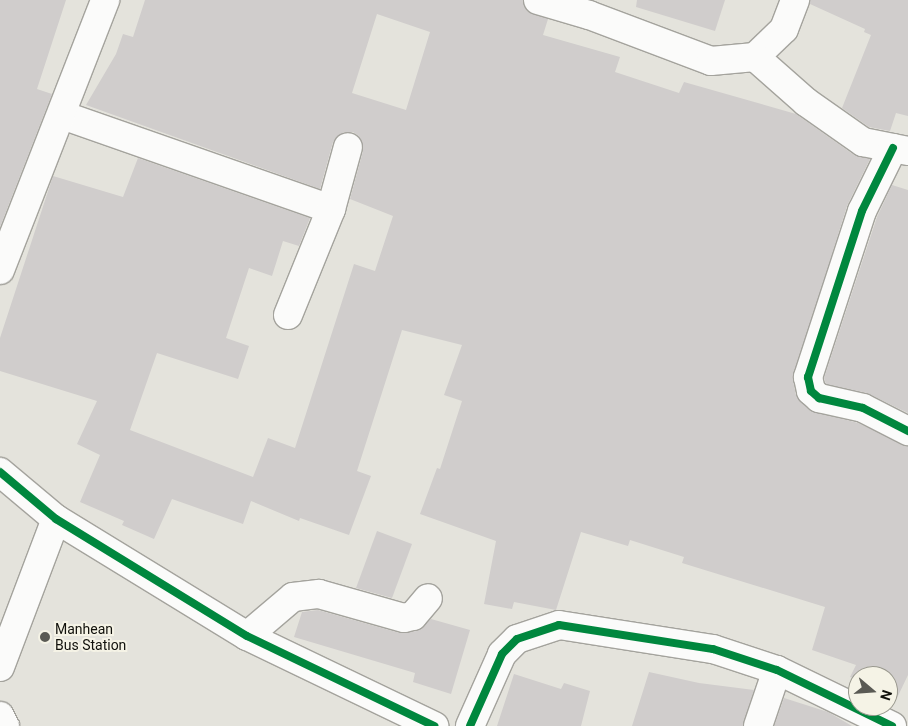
<!DOCTYPE html>
<style>
body{margin:0}
#map{position:relative;width:908px;height:726px;overflow:hidden;background:#e4e3dc;font-family:Roboto,sans-serif}
div>[style]{position:absolute}
[style*='--x']{left:calc(var(--x)*1px);top:calc(var(--y)*1px);width:calc(var(--w)*1px);rotate:calc(var(--a)*1deg)}
.building>*{inset:0;background:#d0cdcc}
.roads{filter:drop-shadow(1px 0 #a4a39d) drop-shadow(-1px 0 #a4a39d) drop-shadow(0 1px #a4a39d) drop-shadow(0 -1px #a4a39d)}
.minor>*{height:28px;margin:-14px;padding:0 14px;transform-origin:14px;border-radius:14px;background:#fbfbfa}
.cycleway>*{height:8px;margin:-4px;padding:0 4px;transform-origin:4px;border-radius:4px;background:#00873e}
.dots>*{width:14px;height:14px;translate:-50% -50%;box-sizing:border-box;border:2px solid #f5f3e6;border-radius:50%}
span{translate:-50% -50%;white-space:nowrap;text-align:center;line-height:1.15;-webkit-text-stroke:4px #f5f3e6;paint-order:stroke}
.poi-label{font-size:14px;color:#10100b}
.left{translate:0 -50%;text-align:left}
.north{position:absolute;left:848px;top:666px;width:50px;height:50px;box-sizing:border-box;background:#f5f3e6;border:1px solid #99988e;border-radius:50%;rotate:108deg;font-size:14px;font-weight:700;line-height:20px;text-align:center;color:#10100b}
.north::after{content:'';display:block;margin:auto;width:18px;height:22px;background:#5a5a54;clip-path:polygon(50% 0,100% 100%,50% 72%,0 100%)}
</style>
<div id="map">
<div class="building">
<i style="clip-path:polygon(0 0,66px 0,37px 89px,52px 94px,0 227px)"></i>
<i style="clip-path:polygon(evenodd,145px 0,523px 0,527px 11px,548px 19px,543px 35px,620px 57px,615px 72px,679px 93px,684px 82px,796px 114px,854px 155px,870px 159px,847px 206px,793px 380px,796px 395px,809px 410px,858px 423px,908px 446px,908px 675px,897px 698px,888px 694px,888px 676px,858px 676px,858px 680px,850px 677px,856px 665px,812px 650px,825px 607px,682px 563px,684px 557px,630px 540px,628px 546px,581px 532px,556px 610px,514px 602px,512px 609px,484px 604px,496px 541px,420px 514px,437px 468px,440px 469px,462px 401px,444px 395px,462px 345px,402px 330px,357px 471px,371px 476px,349px 535px,300px 518px,299px 521px,251px 501px,243px 524px,172px 499px,154px 539px,122px 525px,124px 521px,80px 502px,100px 455px,77px 444px,97px 401px,0 371px,0 338px,53px 176px,123px 197px,138px 158px,310px 218px,299px 246px,283px 241px,272px 276px,249px 268px,226px 338px,249px 346px,238px 379px,157px 353px,130px 430px,253px 477px,268px 438px,295px 448px,354px 264px,375px 271px,393px 216px,350px 199px,363px 151px,359px 136px,353px 132px,344px 132px,333px 142px,320px 189px,86px 105px,116px 54px,123px 34px,133px 37px,145px 0,377px 14px,430px 32px,406px 110px,352px 93px,377px 14px)"></i>
<i style="clip-path:polygon(637px 0,725px 0,715px 31px,636px 7px)"></i>
<i style="clip-path:polygon(810px 0,908px 0,908px 116px,896px 113px,890px 131px,869px 127px,842px 108px,871px 35px,864px 32px,865px 29px,810px 4px)"></i>
<i style="clip-path:polygon(892px 185px,908px 190px,908px 413px,867px 393px,826px 384px,824px 378px,877px 217px)"></i>
<i style="clip-path:polygon(377px 531px,412px 544px,392px 598px,356px 588px)"></i>
<i style="clip-path:polygon(318px 610px,400px 633px,417px 631px,431px 619px,470px 630px,451px 694px,413px 682px,415px 673px,294px 637px,302px 612px)"></i>
<i style="clip-path:polygon(649px 672px,699px 683px,754px 690px,743px 726px,632px 726px)"></i>
<i style="clip-path:polygon(514px 674px,561px 689px,564px 683px,590px 691px,581px 726px,497px 726px)"></i>
<i style="clip-path:polygon(784px 698px,828px 712px,852px 726px,774px 726px)"></i>
</div>
<div class="roads">
<div class="minor">
<i style="--x:538;--y:0;--w:53;--a:16.4"></i>
<i style="--x:589;--y:15;--w:130;--a:20.7"></i>
<i style="--x:711;--y:61;--w:44;--a:-5.2"></i>
<i style="--x:755;--y:57;--w:40;--a:-44"></i>
<i style="--x:784;--y:29;--w:31;--a:-69"></i>
<i style="--x:755;--y:57;--w:68;--a:41.4"></i>
<i style="--x:806;--y:102;--w:70;--a:35.1"></i>
<i style="--x:863;--y:142;--w:46;--a:11.3"></i>
<i style="--x:62;--y:115;--w:285;--a:19.3"></i>
<i style="--x:893;--y:148;--w:70;--a:116.2"></i>
<i style="--x:862;--y:211;--w:175;--a:108"></i>
<i style="--x:808;--y:377;--w:14;--a:78"></i>
<i style="--x:811;--y:391;--w:11;--a:41"></i>
<i style="--x:819;--y:398;--w:45;--a:12.8"></i>
<i style="--x:863;--y:408;--w:51;--a:27.1"></i>
<i style="--x:0;--y:270;--w:290;--a:-68.7"></i>
<i style="--x:288;--y:315;--w:114;--a:-67.9"></i>
<i style="--x:331;--y:209;--w:64;--a:-74.7"></i>
<i style="--x:0;--y:472;--w:73;--a:40"></i>
<i style="--x:56;--y:519;--w:224;--a:31.5"></i>
<i style="--x:247;--y:636;--w:208;--a:25.7"></i>
<i style="--x:247;--y:636;--w:60;--a:-40.3"></i>
<i style="--x:293;--y:597;--w:26;--a:-7"></i>
<i style="--x:319;--y:594;--w:88;--a:15.8"></i>
<i style="--x:404;--y:618;--w:9;--a:-13"></i>
<i style="--x:413;--y:616;--w:23;--a:-50"></i>
<i style="--x:0;--y:667;--w:158;--a:-69.3"></i>
<i style="--x:0;--y:716;--w:11;--a:63"></i>
<i style="--x:470;--y:726;--w:79;--a:-66"></i>
<i style="--x:502;--y:654;--w:21;--a:-45"></i>
<i style="--x:517;--y:639;--w:44;--a:-18.4"></i>
<i style="--x:559;--y:625;--w:156;--a:8.9"></i>
<i style="--x:713;--y:649;--w:67;--a:18.2"></i>
<i style="--x:777;--y:670;--w:128;--a:26"></i>
<i style="--x:758;--y:726;--w:59;--a:-71.3"></i>
</div>
</div>
<div class="cycleway">
<i style="--x:893;--y:148;--w:70;--a:116.2"></i>
<i style="--x:862;--y:211;--w:175;--a:108"></i>
<i style="--x:808;--y:377;--w:14;--a:78"></i>
<i style="--x:811;--y:391;--w:11;--a:41"></i>
<i style="--x:819;--y:398;--w:45;--a:12.8"></i>
<i style="--x:863;--y:408;--w:51;--a:27.1"></i>
<i style="--x:0;--y:472;--w:73;--a:40"></i>
<i style="--x:56;--y:519;--w:224;--a:31.5"></i>
<i style="--x:247;--y:636;--w:208;--a:25.7"></i>
<i style="--x:470;--y:726;--w:79;--a:-66"></i>
<i style="--x:502;--y:654;--w:21;--a:-45"></i>
<i style="--x:517;--y:639;--w:44;--a:-18.4"></i>
<i style="--x:559;--y:625;--w:156;--a:8.9"></i>
<i style="--x:713;--y:649;--w:67;--a:18.2"></i>
<i style="--x:777;--y:670;--w:128;--a:26"></i>
</div>
<div class="dots">
<i style="left:45px;top:637px;background:#5a5a54"></i>
</div>
<div class="poi-label">
<span class="left" style="left:55px;top:637px">Manhean<br>Bus Station</span>
</div>
<div class="north">N</div>
</div>
